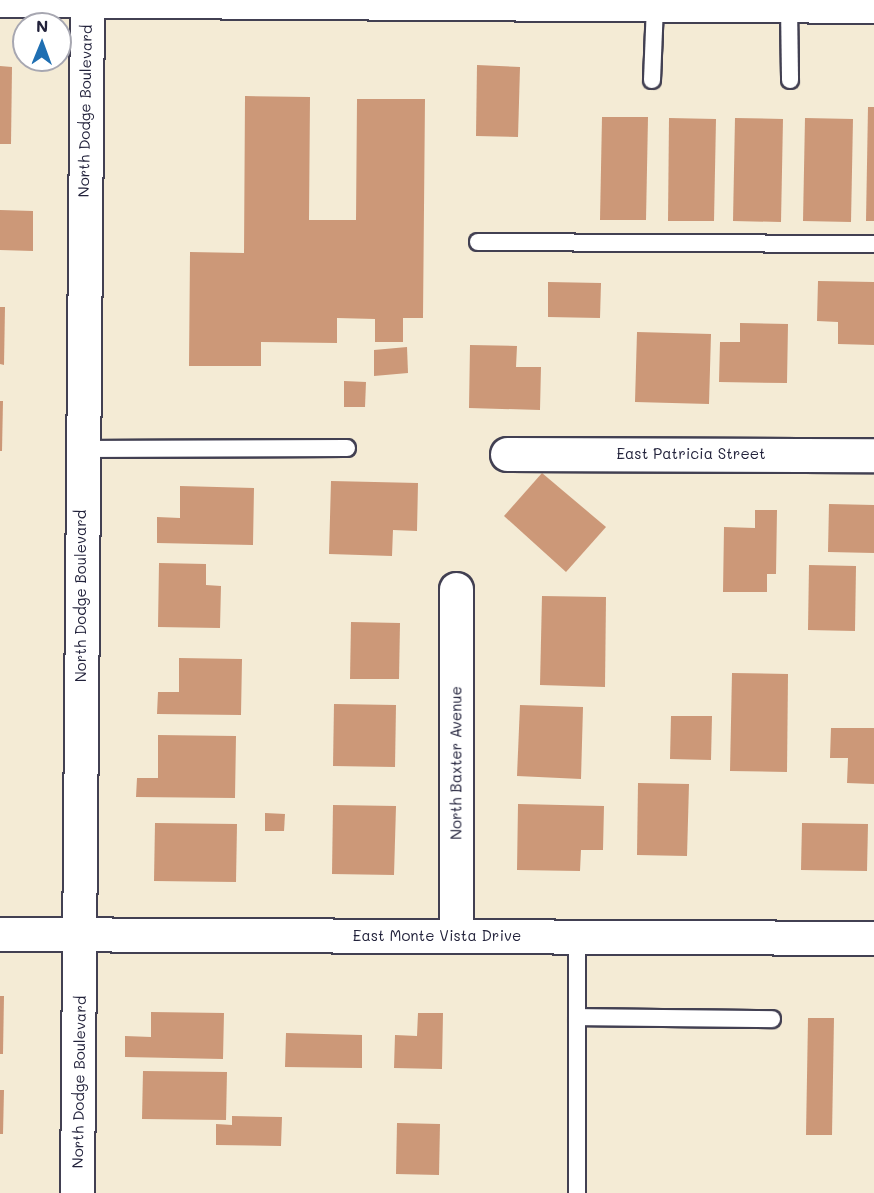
<!DOCTYPE html>
<style>
body{margin:0}
#map{position:relative;width:874px;height:1193px;overflow:hidden;background:#f4ebd5;font-family:Mali,sans-serif}
div>[style]{position:absolute}
[style*='--x']{left:calc(var(--x)*1px);top:calc(var(--y)*1px);width:calc(var(--w)*1px);rotate:calc(var(--a)*1deg)}
.building>*{inset:0;background:#cc9878}
.roads{filter:drop-shadow(2px 0 #424052) drop-shadow(-2px 0 #424052) drop-shadow(0 2px #424052) drop-shadow(0 -2px #424052)}
.service>*{height:16px;margin:-8px;padding:0 8px;transform-origin:8px;border-radius:8px;background:#fff}
.minor>*{height:33px;margin:-16.5px;padding:0 16.5px;transform-origin:16.5px;border-radius:16.5px;background:#fff}
.tertiary>*{height:33px;margin:-16.5px;padding:0 16.5px;transform-origin:16.5px;border-radius:16.5px;background:#fff}
span{translate:-50% -50%;white-space:nowrap;text-align:center;line-height:1.15;-webkit-text-stroke:6px #fff;paint-order:stroke}
.street-label{font-size:15px;color:#22223b}
.north{position:absolute;left:12px;top:12px;width:60px;height:60px;box-sizing:border-box;background:#fff;border:2px solid #a7a7b1;border-radius:50%;rotate:1deg;font-size:16px;font-weight:700;line-height:24px;text-align:center;color:#22223b}
.north::after{content:'';display:block;margin:auto;width:21px;height:27px;background:#1f6fb2;clip-path:polygon(50% 0,100% 100%,50% 72%,0 100%)}
</style>
<div id="map">
<div class="building">
<i style="clip-path:polygon(477px 65px,520px 67px,518px 137px,476px 136px)"></i>
<i style="clip-path:polygon(0 66px,12px 67px,11px 144px,0 144px)"></i>
<i style="clip-path:polygon(245px 96px,310px 97px,309px 220px,356px 220px,357px 99px,425px 99px,423px 318px,403px 318px,403px 342px,375px 342px,375px 319px,337px 318px,337px 343px,261px 342px,261px 366px,189px 366px,190px 252px,244px 253px)"></i>
<i style="clip-path:polygon(868px 107px,874px 107px,874px 221px,866px 221px)"></i>
<i style="clip-path:polygon(602px 117px,648px 117px,646px 220px,600px 220px)"></i>
<i style="clip-path:polygon(669px 118px,716px 119px,714px 221px,668px 221px)"></i>
<i style="clip-path:polygon(735px 118px,783px 119px,781px 222px,733px 221px)"></i>
<i style="clip-path:polygon(805px 118px,853px 119px,851px 222px,803px 221px)"></i>
<i style="clip-path:polygon(0 210px,33px 211px,33px 251px,0 250px)"></i>
<i style="clip-path:polygon(818px 281px,874px 282px,874px 345px,838px 344px,838px 322px,817px 321px)"></i>
<i style="clip-path:polygon(548px 282px,601px 283px,600px 318px,548px 317px)"></i>
<i style="clip-path:polygon(0 307px,5px 307px,4px 365px,0 364px)"></i>
<i style="clip-path:polygon(740px 323px,788px 324px,787px 383px,719px 382px,720px 342px,740px 342px)"></i>
<i style="clip-path:polygon(637px 332px,711px 334px,709px 404px,635px 402px)"></i>
<i style="clip-path:polygon(470px 345px,517px 346px,516px 367px,541px 367px,540px 410px,469px 408px)"></i>
<i style="clip-path:polygon(407px 347px,408px 373px,374px 376px,374px 350px)"></i>
<i style="clip-path:polygon(344px 381px,366px 382px,365px 407px,344px 407px)"></i>
<i style="clip-path:polygon(0 401px,3px 401px,2px 451px,0 451px)"></i>
<i style="clip-path:polygon(542px 473px,606px 527px,566px 572px,504px 516px)"></i>
<i style="clip-path:polygon(331px 481px,418px 483px,417px 531px,393px 530px,392px 556px,329px 554px)"></i>
<i style="clip-path:polygon(180px 486px,254px 488px,253px 545px,157px 543px,157px 517px,180px 518px)"></i>
<i style="clip-path:polygon(829px 504px,874px 505px,874px 553px,828px 552px)"></i>
<i style="clip-path:polygon(755px 510px,777px 510px,776px 574px,767px 574px,767px 592px,723px 592px,724px 527px,755px 528px)"></i>
<i style="clip-path:polygon(159px 563px,206px 564px,206px 585px,221px 586px,220px 628px,158px 627px)"></i>
<i style="clip-path:polygon(809px 565px,856px 566px,855px 631px,808px 630px)"></i>
<i style="clip-path:polygon(542px 596px,606px 597px,605px 687px,540px 685px)"></i>
<i style="clip-path:polygon(351px 622px,400px 623px,399px 679px,350px 679px)"></i>
<i style="clip-path:polygon(179px 658px,242px 659px,241px 715px,157px 714px,158px 692px,179px 692px)"></i>
<i style="clip-path:polygon(732px 673px,788px 674px,787px 772px,730px 771px)"></i>
<i style="clip-path:polygon(334px 704px,396px 705px,395px 767px,333px 766px)"></i>
<i style="clip-path:polygon(520px 705px,583px 707px,581px 779px,517px 776px)"></i>
<i style="clip-path:polygon(671px 716px,712px 716px,711px 760px,670px 759px)"></i>
<i style="clip-path:polygon(831px 728px,874px 728px,874px 784px,847px 783px,848px 758px,830px 758px)"></i>
<i style="clip-path:polygon(158px 735px,236px 736px,235px 798px,136px 797px,137px 778px,158px 778px)"></i>
<i style="clip-path:polygon(638px 783px,689px 784px,687px 856px,637px 855px)"></i>
<i style="clip-path:polygon(518px 804px,604px 806px,603px 850px,581px 850px,580px 871px,517px 870px)"></i>
<i style="clip-path:polygon(333px 805px,396px 806px,394px 875px,332px 874px)"></i>
<i style="clip-path:polygon(265px 813px,285px 814px,284px 831px,265px 831px)"></i>
<i style="clip-path:polygon(155px 823px,237px 824px,236px 882px,154px 881px)"></i>
<i style="clip-path:polygon(802px 823px,868px 824px,867px 871px,801px 870px)"></i>
<i style="clip-path:polygon(0 996px,4px 996px,3px 1054px,0 1054px)"></i>
<i style="clip-path:polygon(151px 1012px,224px 1013px,223px 1059px,125px 1057px,125px 1036px,151px 1037px)"></i>
<i style="clip-path:polygon(418px 1013px,443px 1013px,442px 1069px,394px 1068px,395px 1035px,417px 1036px)"></i>
<i style="clip-path:polygon(808px 1018px,834px 1018px,832px 1135px,806px 1135px)"></i>
<i style="clip-path:polygon(286px 1033px,362px 1035px,362px 1068px,285px 1067px)"></i>
<i style="clip-path:polygon(143px 1071px,227px 1072px,226px 1120px,142px 1119px)"></i>
<i style="clip-path:polygon(0 1090px,4px 1090px,3px 1134px,0 1134px)"></i>
<i style="clip-path:polygon(232px 1116px,282px 1117px,281px 1146px,216px 1145px,216px 1124px,232px 1125px)"></i>
<i style="clip-path:polygon(397px 1123px,440px 1124px,439px 1175px,396px 1174px)"></i>
</div>
<div class="roads">
<div class="service">
<i style="--x:789;--y:6;--w:74;--a:89.2"></i>
<i style="--x:652;--y:80;--w:75;--a:-87.7"></i>
<i style="--x:478;--y:242;--w:396;--a:0.3"></i>
<i style="--x:81;--y:449;--w:266;--a:-0.2"></i>
<i style="--x:577;--y:1017;--w:195;--a:0.6"></i>
<i style="--x:577;--y:1193;--w:256;--a:-90"></i>
</div>
<div class="minor">
<i style="--x:0;--y:0;--w:874;--a:0.39"></i>
<i style="--x:507;--y:454;--w:367;--a:0.2"></i>
<i style="--x:456;--y:589;--w:347;--a:90"></i>
<i style="--x:0;--y:934;--w:874;--a:0.26"></i>
</div>
<div class="tertiary">
<i style="--x:77;--y:1193;--w:1193;--a:-89.52"></i>
</div>
</div>
<div class="street-label">
<span style="left:85px;top:111px;rotate:-89deg">North Dodge Boulevard</span>
<span style="left:691px;top:454px">East Patricia Street</span>
<span style="left:81px;top:596px;rotate:-90deg">North Dodge Boulevard</span>
<span style="left:456px;top:763px;rotate:-90deg">North Baxter Avenue</span>
<span style="left:437px;top:936px">East Monte Vista Drive</span>
<span style="left:79px;top:1082px;rotate:-89deg">North Dodge Boulevard</span>
</div>
<div class="north">N</div>
</div>
